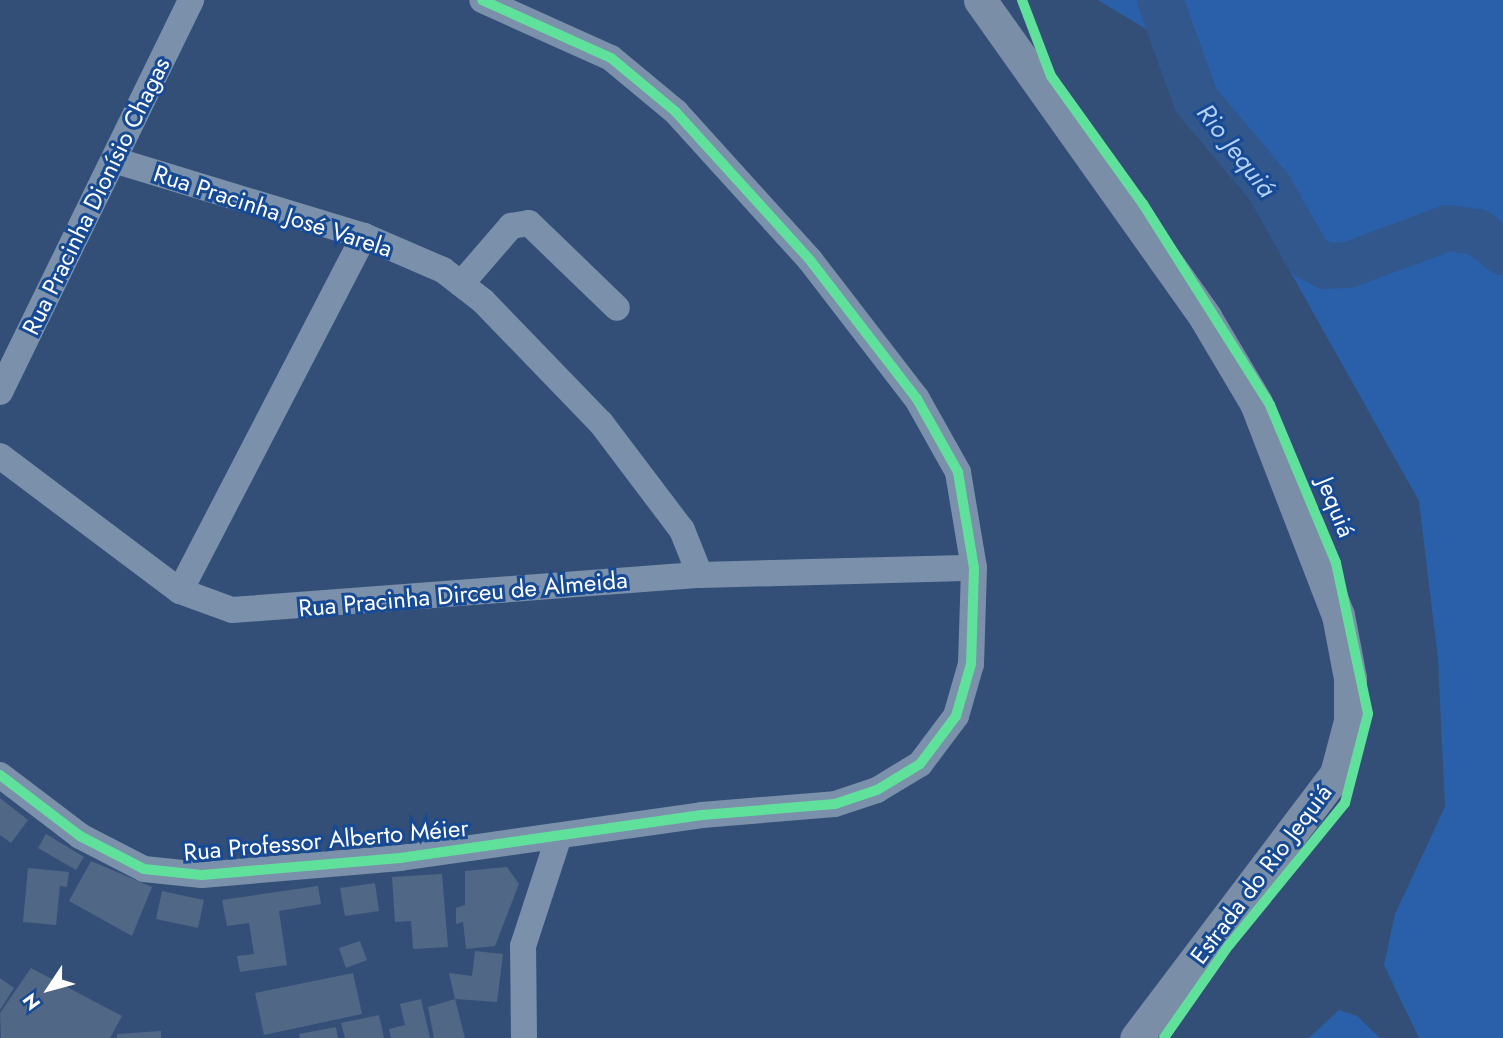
<!DOCTYPE html>
<meta charset="utf-8">
<style>
body{margin:0}
#map{position:relative;width:1503px;height:1038px;overflow:hidden;background:#344f77;font-family:Jost,sans-serif}
div>[style]{position:absolute}
[style*='--x']{left:calc(var(--x)*1px);top:calc(var(--y)*1px);width:calc(var(--w)*1px);rotate:calc(var(--a)*1deg)}
.green>*{inset:0;background:#2a60aa}
.river>*{height:46px;margin:-23px;padding:0 23px;transform-origin:23px;border-radius:23px;background:#32578c}
.building>*{inset:0;background:#506786}
.minor>*{height:26px;margin:-13px;padding:0 13px;transform-origin:13px;border-radius:13px;background:#7b90aa}
.major>*{height:33px;margin:-16.5px;padding:0 16.5px;transform-origin:16.5px;border-radius:16.5px;background:#7b8ea8}
.cycleway>*{height:10px;margin:-5px;padding:0 5px;transform-origin:5px;border-radius:5px;background:#60e19b}
span{translate:-50% -50%;white-space:nowrap;text-align:center;line-height:1.15;-webkit-text-stroke:6px #174a94;paint-order:stroke}
.street-label{font-size:24px;color:#fff}
.water-label{font-size:26px;color:#b3d0f7;font-style:italic}
.north{position:absolute;left:14px;top:954px;width:70px;height:70px;-webkit-text-stroke:5px #174a94;paint-order:stroke;rotate:234deg;font-size:19px;font-weight:700;line-height:28px;text-align:center;color:#fff}
.north::after{content:'';display:block;margin:auto;width:24px;height:32px;background:#fff;clip-path:polygon(50% 0,100% 100%,50% 72%,0 100%)}
</style>
<div id="map">
<div class="green">
<i style="clip-path:polygon(1098px 0,1503px 0,1503px 1038px,1419px 1038px,1384px 965px,1395px 914px,1445px 807px,1438px 659px,1419px 501px,1240px 182px,1172px 87px,1156px 35px)"></i>
<i style="clip-path:polygon(1339px 1010px,1357px 1016px,1380px 1038px,1309px 1038px)"></i>
</div>
<div class="river">
<i style="--x:1160;--y:0;--w:106;--a:70.2"></i>
<i style="--x:1196;--y:100;--w:114;--a:50"></i>
<i style="--x:1269;--y:187;--w:81;--a:60.3"></i>
<i style="--x:1309;--y:257;--w:19;--a:28"></i>
<i style="--x:1326;--y:266;--w:22;--a:-3"></i>
<i style="--x:1348;--y:265;--w:107;--a:-20.3"></i>
<i style="--x:1448;--y:228;--w:30;--a:8"></i>
<i style="--x:1478;--y:232;--w:32;--a:39"></i>
</div>
<div class="building">
<i style="clip-path:polygon(0 798px,28px 820px,11px 843px,0 835px)"></i>
<i style="clip-path:polygon(46px 834px,84px 857px,76px 870px,38px 848px)"></i>
<i style="clip-path:polygon(91px 861px,152px 887px,132px 936px,69px 901px)"></i>
<i style="clip-path:polygon(507px 867px,519px 884px,495px 946px,466px 949px,463px 922px,456px 924px,456px 908px,465px 905px,465px 871px)"></i>
<i style="clip-path:polygon(28px 868px,69px 872px,67px 887px,60px 886px,56px 925px,23px 922px)"></i>
<i style="clip-path:polygon(442px 874px,448px 947px,413px 949px,411px 921px,395px 922px,392px 877px)"></i>
<i style="clip-path:polygon(375px 883px,379px 911px,345px 916px,340px 888px)"></i>
<i style="clip-path:polygon(318px 886px,321px 904px,279px 911px,287px 965px,240px 972px,237px 956px,254px 954px,249px 923px,227px 926px,222px 900px)"></i>
<i style="clip-path:polygon(162px 891px,204px 900px,198px 928px,156px 919px)"></i>
<i style="clip-path:polygon(360px 941px,367px 960px,346px 968px,339px 948px)"></i>
<i style="clip-path:polygon(475px 951px,503px 954px,497px 1002px,455px 999px,449px 973px,472px 976px)"></i>
<i style="clip-path:polygon(31px 968px,122px 1016px,110px 1038px,1px 1038px,0 1013px)"></i>
<i style="clip-path:polygon(353px 973px,362px 1014px,264px 1035px,255px 993px)"></i>
<i style="clip-path:polygon(0 978px,14px 988px,0 1010px)"></i>
<i style="clip-path:polygon(421px 999px,430px 1038px,391px 1038px,389px 1029px,405px 1025px,400px 1004px)"></i>
<i style="clip-path:polygon(455px 999px,465px 1038px,434px 1038px,428px 1007px)"></i>
<i style="clip-path:polygon(379px 1015px,384px 1038px,345px 1038px,341px 1023px)"></i>
<i style="clip-path:polygon(336px 1027px,338px 1038px,300px 1038px,299px 1034px)"></i>
<i style="clip-path:polygon(161px 1031px,161px 1038px,117px 1038px,117px 1034px)"></i>
</div>
<div class="minor">
<i style="--x:117;--y:161;--w:258;--a:16.9"></i>
<i style="--x:364;--y:236;--w:86;--a:23.3"></i>
<i style="--x:443;--y:270;--w:51;--a:37.8"></i>
<i style="--x:483;--y:301;--w:170;--a:46"></i>
<i style="--x:601;--y:423;--w:134;--a:52.9"></i>
<i style="--x:682;--y:530;--w:48;--a:68.2"></i>
<i style="--x:461;--y:284;--w:77;--a:-49.2"></i>
<i style="--x:511;--y:226;--w:18;--a:-9"></i>
<i style="--x:529;--y:223;--w:122;--a:44"></i>
<i style="--x:0;--y:392;--w:436;--a:-64"></i>
<i style="--x:0;--y:456;--w:225;--a:36.9"></i>
<i style="--x:180;--y:591;--w:55;--a:20.1"></i>
<i style="--x:232;--y:610;--w:469;--a:-4.3"></i>
<i style="--x:700;--y:575;--w:274;--a:-1.5"></i>
<i style="--x:180;--y:591;--w:400;--a:-62.6"></i>
<i style="--x:0;--y:775;--w:101;--a:37.3"></i>
<i style="--x:80;--y:836;--w:72;--a:27.3"></i>
<i style="--x:144;--y:869;--w:58;--a:5.9"></i>
<i style="--x:202;--y:875;--w:199;--a:-4.9"></i>
<i style="--x:400;--y:858;--w:305;--a:-8.1"></i>
<i style="--x:702;--y:815;--w:133;--a:-4.7"></i>
<i style="--x:835;--y:804;--w:44;--a:-18.4"></i>
<i style="--x:877;--y:790;--w:50;--a:-31.2"></i>
<i style="--x:920;--y:764;--w:60;--a:-53.1"></i>
<i style="--x:956;--y:716;--w:54;--a:-73.9"></i>
<i style="--x:971;--y:664;--w:96;--a:-88.2"></i>
<i style="--x:974;--y:568;--w:97;--a:-99.5"></i>
<i style="--x:958;--y:472;--w:84;--a:-119.3"></i>
<i style="--x:917;--y:399;--w:175;--a:-127.6"></i>
<i style="--x:810;--y:260;--w:200;--a:-132.2"></i>
<i style="--x:676;--y:112;--w:85;--a:-140.3"></i>
<i style="--x:611;--y:58;--w:141;--a:-155.8"></i>
<i style="--x:524;--y:1038;--w:92;--a:-90.6"></i>
<i style="--x:523;--y:946;--w:113;--a:-71.9"></i>
</div>
<div class="major">
<i style="--x:980;--y:0;--w:389;--a:54.6"></i>
<i style="--x:1205;--y:317;--w:100;--a:59.3"></i>
<i style="--x:1256;--y:403;--w:227;--a:68.9"></i>
<i style="--x:1338;--y:615;--w:64;--a:79.2"></i>
<i style="--x:1350;--y:678;--w:43;--a:90"></i>
<i style="--x:1350;--y:721;--w:55;--a:104.8"></i>
<i style="--x:1336;--y:774;--w:331;--a:127.1"></i>
</div>
<div class="cycleway">
<i style="--x:1022;--y:0;--w:81;--a:69.1"></i>
<i style="--x:1051;--y:76;--w:158;--a:54.3"></i>
<i style="--x:1143;--y:204;--w:238;--a:57.7"></i>
<i style="--x:1270;--y:405;--w:171;--a:67.3"></i>
<i style="--x:1336;--y:563;--w:154;--a:78"></i>
<i style="--x:1368;--y:714;--w:92;--a:104.5"></i>
<i style="--x:1345;--y:803;--w:183;--a:129.2"></i>
<i style="--x:1229;--y:945;--w:113;--a:125"></i>
<i style="--x:0;--y:775;--w:101;--a:37.3"></i>
<i style="--x:80;--y:836;--w:72;--a:27.3"></i>
<i style="--x:144;--y:869;--w:58;--a:5.9"></i>
<i style="--x:202;--y:875;--w:199;--a:-4.9"></i>
<i style="--x:400;--y:858;--w:305;--a:-8.1"></i>
<i style="--x:702;--y:815;--w:133;--a:-4.7"></i>
<i style="--x:835;--y:804;--w:44;--a:-18.4"></i>
<i style="--x:877;--y:790;--w:50;--a:-31.2"></i>
<i style="--x:920;--y:764;--w:60;--a:-53.1"></i>
<i style="--x:956;--y:716;--w:54;--a:-73.9"></i>
<i style="--x:971;--y:664;--w:96;--a:-88.2"></i>
<i style="--x:974;--y:568;--w:97;--a:-99.5"></i>
<i style="--x:958;--y:472;--w:84;--a:-119.3"></i>
<i style="--x:917;--y:399;--w:175;--a:-127.6"></i>
<i style="--x:810;--y:260;--w:200;--a:-132.2"></i>
<i style="--x:676;--y:112;--w:85;--a:-140.3"></i>
<i style="--x:611;--y:58;--w:141;--a:-155.8"></i>
</div>
<div class="street-label">
<span style="left:96px;top:196px;rotate:-64deg">Rua Pracinha Dionísio Chagas</span>
<span style="left:273px;top:211px;rotate:18deg">Rua Pracinha José Varela</span>
<span style="left:1336px;top:507px;rotate:68deg">Jequiá</span>
<span style="left:463px;top:594px;rotate:-5deg">Rua Pracinha Dirceu de Almeida</span>
<span style="left:326px;top:840px;rotate:-5deg">Rua Professor Alberto Méier</span>
<span style="left:1261px;top:874px;rotate:-53deg">Estrada do Rio Jequiá</span>
</div>
<div class="water-label">
<span style="left:1236px;top:151px;rotate:52deg">Rio Jequiá</span>
</div>
<div class="north">N</div>
</div>
